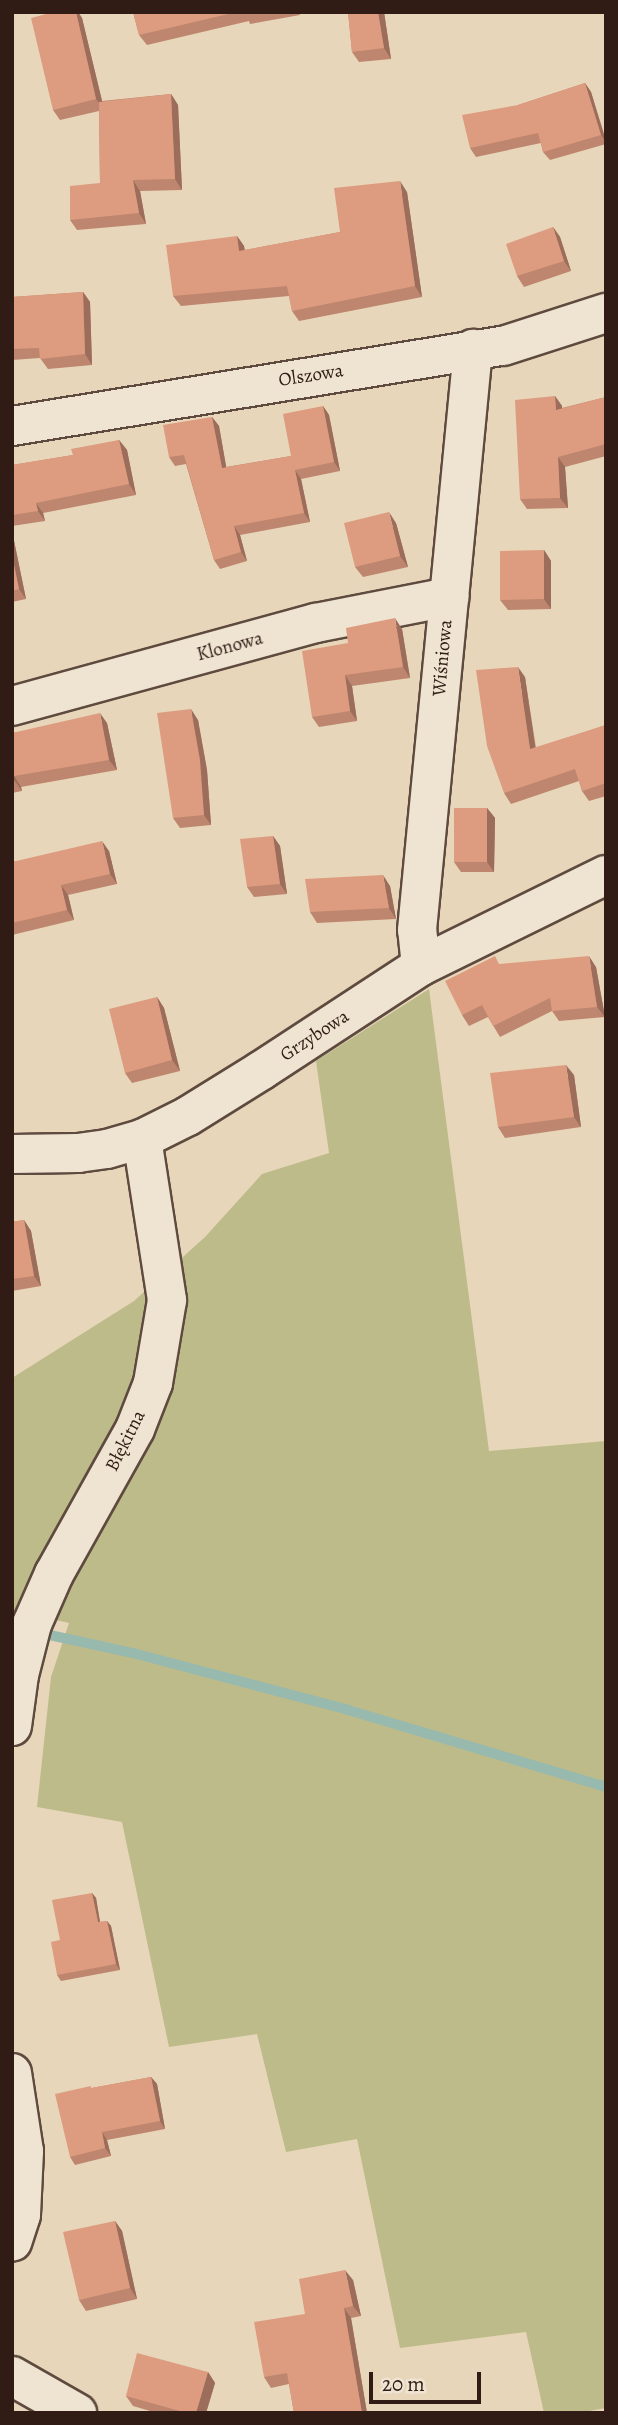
<!DOCTYPE html>
<meta charset="utf-8">
<style>
body{margin:0}
#map{position:relative;width:618px;height:2425px;overflow:hidden;background:#e7d6ba;font-family:Alegreya,serif}
div>[style]{position:absolute}
[style*='--x']{left:calc(var(--x)*1px);top:calc(var(--y)*1px);width:calc(var(--w)*1px);rotate:calc(var(--a)*1deg)}
.green>*{inset:0;background:#bebb8a}
.stream>*{height:10px;margin:-5px;padding:0 5px;transform-origin:5px;border-radius:5px;background:#97b9ae}
.roads{filter:drop-shadow(2px 0 #5e4a3e) drop-shadow(-2px 0 #5e4a3e) drop-shadow(0 2px #5e4a3e) drop-shadow(0 -2px #5e4a3e)}
.street>*{height:38px;margin:-19px;padding:0 19px;transform-origin:19px;border-radius:19px;background:#efe4d2}
.wall>*{inset:0;background:#be866e}
.shaded-wall>*{inset:0;background:#9b6d5a}
.building>*{inset:0;background:#dd9c80}
span{translate:-50% -50%;white-space:nowrap;text-align:center;line-height:1.15;-webkit-text-stroke:5px #efe4d2;paint-order:stroke}
.street-label{font-size:19px;color:#301c15}
.frame{position:absolute;inset:0;border:14px solid #301c15;pointer-events:none}
.scale{position:absolute;left:369px;top:2372px;width:112px;height:32px;box-sizing:border-box;border:4px solid #301c15;border-top:0;padding-left:9px;font-size:21px;line-height:24px;white-space:nowrap;color:#301c15;-webkit-text-stroke:5px #efe4d2;paint-order:stroke}
</style>
<div id="map">
<div class="green">
<i style="clip-path:polygon(429px 989px,489px 1451px,606px 1441px,606px 2408px,578px 2413px,544px 2413px,526px 2332px,400px 2348px,357px 2139px,286px 2152px,257px 2034px,169px 2047px,122px 1822px,37px 1807px,51px 1677px,69px 1623px,12px 1610px,12px 1378px,134px 1301px,205px 1237px,262px 1174px,329px 1153px,316px 1061px)"></i>
</div>
<div class="stream">
<i style="--x:45;--y:1634;--w:90;--a:12.2"></i>
<i style="--x:133;--y:1653;--w:222;--a:14.8"></i>
<i style="--x:348;--y:1710;--w:269;--a:16.6"></i>
</div>
<div class="roads">
<div class="street">
<i style="--x:12;--y:426;--w:497;--a:-9.3"></i>
<i style="--x:503;--y:346;--w:108;--a:-17.8"></i>
<i style="--x:12;--y:706;--w:315;--a:-15.3"></i>
<i style="--x:316;--y:623;--w:136;--a:-11.1"></i>
<i style="--x:421;--y:966;--w:36;--a:-96"></i>
<i style="--x:417;--y:930;--w:584;--a:-84.49"></i>
<i style="--x:12;--y:1154;--w:66;--a:-0.9"></i>
<i style="--x:78;--y:1153;--w:29;--a:-8"></i>
<i style="--x:107;--y:1149;--w:36;--a:-16"></i>
<i style="--x:142;--y:1139;--w:51;--a:-26.6"></i>
<i style="--x:188;--y:1116;--w:87;--a:-31.9"></i>
<i style="--x:262;--y:1070;--w:190;--a:-33.2"></i>
<i style="--x:421;--y:966;--w:206;--a:-26.2"></i>
<i style="--x:12;--y:1726;--w:51;--a:-82.2"></i>
<i style="--x:19;--y:1675;--w:53;--a:-75.7"></i>
<i style="--x:32;--y:1624;--w:55;--a:-66.3"></i>
<i style="--x:54;--y:1574;--w:166;--a:-60.8"></i>
<i style="--x:135;--y:1429;--w:49;--a:-68.6"></i>
<i style="--x:153;--y:1383;--w:84;--a:-80.4"></i>
<i style="--x:167;--y:1300;--w:163;--a:-98.8"></i>
<i style="--x:12;--y:2073;--w:79;--a:81.3"></i>
<i style="--x:24;--y:2151;--w:64;--a:92.7"></i>
<i style="--x:21;--y:2215;--w:28;--a:108"></i>
<i style="--x:12;--y:2376;--w:75;--a:29.6"></i>
</div>
</div>
<div class="wall">
<i style="clip-path:polygon(54px 12px,78px 12px,82px 18px,102px 101px,171px 94px,178px 105px,182px 190px,140px 191px,146px 224px,77px 230px,70px 220px,100px 183px,99px 111px,60px 120px,53px 110px)"></i>
<i style="clip-path:polygon(133px 12px,299px 12px,300px 15px,250px 24px,249px 21px,147px 45px,139px 35px)"></i>
<i style="clip-path:polygon(348px 12px,384px 12px,391px 59px,359px 62px,352px 52px)"></i>
<i style="clip-path:polygon(585px 83px,591px 92px,606px 140px,606px 144px,550px 160px,543px 152px,541px 143px,476px 157px,470px 148px,518px 105px)"></i>
<i style="clip-path:polygon(407px 192px,422px 297px,299px 321px,292px 311px,289px 296px,181px 306px,173px 296px,237px 236px,244px 246px,245px 250px,340px 232px)"></i>
<i style="clip-path:polygon(553px 227px,560px 237px,571px 271px,524px 287px,517px 276px)"></i>
<i style="clip-path:polygon(83px 292px,90px 302px,92px 365px,48px 369px,40px 358px,12px 360px,12px 297px)"></i>
<i style="clip-path:polygon(555px 396px,562px 406px,562px 408px,606px 397px,606px 456px,565px 467px,568px 508px,527px 509px,520px 499px)"></i>
<i style="clip-path:polygon(323px 406px,329px 415px,340px 471px,301px 479px,310px 522px,240px 535px,247px 561px,220px 569px,214px 560px,186px 464px,175px 466px,169px 457px,212px 417px,219px 426px,226px 467px,291px 456px)"></i>
<i style="clip-path:polygon(119px 440px,127px 450px,136px 495px,43px 513px,45px 521px,12px 526px,12px 465px,73px 455px)"></i>
<i style="clip-path:polygon(396px 523px,408px 567px,363px 577px,355px 567px)"></i>
<i style="clip-path:polygon(12px 531px,26px 599px,12px 602px)"></i>
<i style="clip-path:polygon(544px 550px,551px 561px,551px 609px,508px 610px,500px 600px)"></i>
<i style="clip-path:polygon(402px 629px,410px 678px,352px 686px,357px 721px,319px 727px,312px 717px,348px 643px)"></i>
<i style="clip-path:polygon(525px 677px,536px 748px,606px 725px,606px 796px,589px 801px,582px 791px,579px 781px,511px 804px,504px 793px)"></i>
<i style="clip-path:polygon(198px 720px,207px 770px,211px 825px,180px 828px,173px 818px)"></i>
<i style="clip-path:polygon(107px 723px,117px 770px,21px 787px,22px 791px,12px 793px,12px 733px)"></i>
<i style="clip-path:polygon(487px 808px,495px 818px,494px 872px,461px 872px,454px 862px)"></i>
<i style="clip-path:polygon(273px 836px,280px 846px,287px 894px,254px 897px,247px 887px)"></i>
<i style="clip-path:polygon(109px 851px,117px 884px,68px 895px,74px 920px,12px 935px,12px 862px)"></i>
<i style="clip-path:polygon(390px 886px,396px 919px,317px 923px,310px 912px)"></i>
<i style="clip-path:polygon(500px 964px,596px 967px,605px 1017px,559px 1021px,552px 1011px,500px 1037px,488px 1017px,469px 1026px,462px 1015px)"></i>
<i style="clip-path:polygon(157px 997px,164px 1008px,180px 1071px,132px 1083px,125px 1073px)"></i>
<i style="clip-path:polygon(574px 1075px,581px 1127px,505px 1138px,498px 1127px)"></i>
<i style="clip-path:polygon(24px 1220px,31px 1231px,41px 1286px,12px 1291px,12px 1222px)"></i>
<i style="clip-path:polygon(92px 1893px,96px 1898px,100px 1922px,107px 1921px,111px 1926px,120px 1970px,61px 1981px,57px 1975px,60px 1940px)"></i>
<i style="clip-path:polygon(151px 2077px,157px 2084px,165px 2129px,107px 2140px,111px 2156px,75px 2165px,70px 2157px,92px 2088px)"></i>
<i style="clip-path:polygon(115px 2221px,122px 2231px,137px 2299px,86px 2311px,79px 2300px)"></i>
<i style="clip-path:polygon(353px 2280px,361px 2316px,351px 2318px,367px 2413px,294px 2413px,289px 2384px,271px 2388px,264px 2377px)"></i>
<i style="clip-path:polygon(208px 2372px,215px 2383px,206px 2413px,157px 2413px,133px 2406px,126px 2396px)"></i>
</div>
<div class="shaded-wall">
<i style="clip-path:polygon(76px 12px,78px 12px,82px 18px,104px 109px,96px 99px)"></i>
<i style="clip-path:polygon(378px 12px,384px 12px,391px 59px,384px 48px)"></i>
<i style="clip-path:polygon(585px 83px,591px 92px,606px 142px,601px 135px)"></i>
<i style="clip-path:polygon(171px 94px,178px 105px,182px 190px,175px 179px)"></i>
<i style="clip-path:polygon(133px 180px,140px 191px,146px 224px,139px 213px)"></i>
<i style="clip-path:polygon(400px 181px,407px 192px,422px 297px,415px 286px)"></i>
<i style="clip-path:polygon(553px 227px,560px 237px,571px 271px,564px 261px)"></i>
<i style="clip-path:polygon(237px 236px,244px 246px,246px 261px,239px 251px)"></i>
<i style="clip-path:polygon(83px 292px,90px 302px,92px 365px,85px 354px)"></i>
<i style="clip-path:polygon(555px 396px,562px 406px,563px 420px,556px 410px)"></i>
<i style="clip-path:polygon(323px 406px,329px 415px,340px 471px,334px 462px)"></i>
<i style="clip-path:polygon(212px 417px,219px 426px,228px 477px,222px 468px)"></i>
<i style="clip-path:polygon(119px 440px,127px 450px,136px 495px,129px 484px)"></i>
<i style="clip-path:polygon(558px 457px,565px 467px,568px 508px,560px 498px)"></i>
<i style="clip-path:polygon(295px 470px,301px 479px,310px 522px,304px 513px)"></i>
<i style="clip-path:polygon(36px 503px,43px 513px,45px 521px,38px 511px)"></i>
<i style="clip-path:polygon(389px 512px,396px 523px,408px 567px,400px 556px)"></i>
<i style="clip-path:polygon(234px 526px,240px 535px,247px 561px,241px 552px)"></i>
<i style="clip-path:polygon(12px 531px,26px 599px,19px 589px,12px 555px)"></i>
<i style="clip-path:polygon(544px 550px,551px 561px,551px 609px,544px 599px)"></i>
<i style="clip-path:polygon(395px 618px,402px 629px,410px 678px,403px 667px)"></i>
<i style="clip-path:polygon(518px 667px,525px 677px,537px 760px,530px 749px)"></i>
<i style="clip-path:polygon(345px 675px,352px 686px,357px 721px,350px 711px)"></i>
<i style="clip-path:polygon(191px 709px,198px 720px,207px 770px,211px 825px,204px 815px)"></i>
<i style="clip-path:polygon(100px 713px,107px 723px,117px 770px,109px 760px)"></i>
<i style="clip-path:polygon(14px 776px,21px 787px,22px 791px,14px 780px)"></i>
<i style="clip-path:polygon(487px 808px,495px 818px,494px 872px,487px 862px)"></i>
<i style="clip-path:polygon(273px 836px,280px 846px,287px 894px,280px 884px)"></i>
<i style="clip-path:polygon(102px 841px,109px 851px,117px 884px,110px 874px)"></i>
<i style="clip-path:polygon(383px 875px,390px 886px,396px 919px,389px 908px)"></i>
<i style="clip-path:polygon(61px 885px,68px 895px,74px 920px,67px 910px)"></i>
<i style="clip-path:polygon(589px 956px,596px 967px,605px 1017px,597px 1007px)"></i>
<i style="clip-path:polygon(157px 997px,164px 1008px,180px 1071px,172px 1060px)"></i>
<i style="clip-path:polygon(566px 1065px,574px 1075px,581px 1127px,574px 1117px)"></i>
<i style="clip-path:polygon(24px 1220px,31px 1231px,41px 1286px,34px 1276px)"></i>
<i style="clip-path:polygon(92px 1893px,96px 1898px,101px 1928px,98px 1922px)"></i>
<i style="clip-path:polygon(107px 1921px,111px 1926px,120px 1970px,116px 1964px)"></i>
<i style="clip-path:polygon(151px 2077px,157px 2084px,165px 2129px,160px 2121px)"></i>
<i style="clip-path:polygon(102px 2132px,107px 2140px,111px 2156px,105px 2148px)"></i>
<i style="clip-path:polygon(115px 2221px,122px 2231px,137px 2299px,130px 2288px)"></i>
<i style="clip-path:polygon(345px 2270px,353px 2280px,361px 2316px,353px 2306px)"></i>
<i style="clip-path:polygon(344px 2308px,351px 2318px,367px 2413px,362px 2413px)"></i>
<i style="clip-path:polygon(208px 2372px,215px 2383px,206px 2413px,196px 2413px)"></i>
</div>
<div class="building">
<i style="clip-path:polygon(54px 12px,76px 12px,96px 99px,53px 110px,31px 18px)"></i>
<i style="clip-path:polygon(133px 12px,237px 12px,139px 35px)"></i>
<i style="clip-path:polygon(348px 12px,378px 12px,384px 48px,352px 52px)"></i>
<i style="clip-path:polygon(585px 83px,601px 135px,543px 152px,538px 133px,470px 148px,462px 115px,518px 105px)"></i>
<i style="clip-path:polygon(171px 94px,175px 179px,133px 180px,139px 213px,70px 220px,70px 186px,100px 183px,99px 102px)"></i>
<i style="clip-path:polygon(400px 181px,415px 286px,292px 311px,287px 286px,173px 296px,166px 245px,237px 236px,239px 251px,340px 232px,334px 188px)"></i>
<i style="clip-path:polygon(553px 227px,564px 261px,517px 276px,506px 244px)"></i>
<i style="clip-path:polygon(83px 292px,85px 354px,40px 359px,39px 348px,12px 349px,12px 297px)"></i>
<i style="clip-path:polygon(555px 396px,556px 410px,606px 397px,606px 444px,558px 457px,560px 498px,520px 499px,515px 400px)"></i>
<i style="clip-path:polygon(323px 406px,334px 462px,295px 470px,304px 513px,234px 526px,241px 552px,214px 560px,184px 455px,169px 457px,163px 425px,212px 417px,222px 468px,291px 456px,283px 414px)"></i>
<i style="clip-path:polygon(119px 440px,129px 484px,36px 503px,38px 511px,12px 515px,12px 465px,73px 455px,71px 449px)"></i>
<i style="clip-path:polygon(389px 512px,400px 556px,355px 567px,344px 523px)"></i>
<i style="clip-path:polygon(544px 550px,544px 599px,500px 600px,500px 551px)"></i>
<i style="clip-path:polygon(12px 555px,19px 589px,12px 591px)"></i>
<i style="clip-path:polygon(395px 618px,403px 667px,345px 675px,350px 711px,312px 717px,302px 651px,348px 643px,346px 628px)"></i>
<i style="clip-path:polygon(518px 667px,530px 749px,606px 725px,606px 783px,582px 791px,575px 769px,504px 793px,487px 746px,476px 670px)"></i>
<i style="clip-path:polygon(191px 709px,200px 760px,204px 815px,173px 818px,157px 713px)"></i>
<i style="clip-path:polygon(100px 713px,109px 760px,14px 776px,14px 780px,12px 781px,12px 733px)"></i>
<i style="clip-path:polygon(454px 808px,487px 808px,487px 862px,454px 862px)"></i>
<i style="clip-path:polygon(273px 836px,280px 884px,247px 887px,240px 839px)"></i>
<i style="clip-path:polygon(102px 841px,110px 874px,61px 885px,67px 910px,12px 923px,12px 862px)"></i>
<i style="clip-path:polygon(383px 875px,389px 908px,310px 912px,305px 879px)"></i>
<i style="clip-path:polygon(495px 956px,499px 964px,589px 956px,597px 1007px,552px 1011px,550px 998px,493px 1026px,482px 1005px,462px 1015px,445px 981px)"></i>
<i style="clip-path:polygon(157px 997px,172px 1060px,125px 1073px,109px 1009px)"></i>
<i style="clip-path:polygon(566px 1065px,574px 1117px,498px 1127px,490px 1073px)"></i>
<i style="clip-path:polygon(24px 1220px,34px 1276px,12px 1279px,12px 1222px)"></i>
<i style="clip-path:polygon(92px 1893px,98px 1922px,107px 1921px,116px 1964px,57px 1975px,51px 1942px,60px 1940px,52px 1900px)"></i>
<i style="clip-path:polygon(151px 2077px,160px 2121px,102px 2132px,105px 2148px,70px 2157px,55px 2094px,91px 2086px,91px 2088px)"></i>
<i style="clip-path:polygon(115px 2221px,130px 2288px,79px 2300px,63px 2232px)"></i>
<i style="clip-path:polygon(345px 2270px,353px 2306px,344px 2308px,362px 2413px,294px 2413px,287px 2373px,264px 2377px,254px 2322px,305px 2314px,299px 2279px)"></i>
<i style="clip-path:polygon(137px 2353px,208px 2372px,196px 2413px,187px 2413px,126px 2396px)"></i>
</div>
<div class="street-label">
<span style="left:311px;top:376px;rotate:-9deg">Olszowa</span>
<span style="left:230px;top:647px;rotate:-15deg">Klonowa</span>
<span style="left:443px;top:658px;rotate:-85deg">Wiśniowa</span>
<span style="left:315px;top:1036px;rotate:-33deg">Grzybowa</span>
<span style="left:126px;top:1441px;rotate:-63deg">Błękitna</span>
</div>
<div class="frame"></div>
<div class="scale">20 m</div>
</div>
